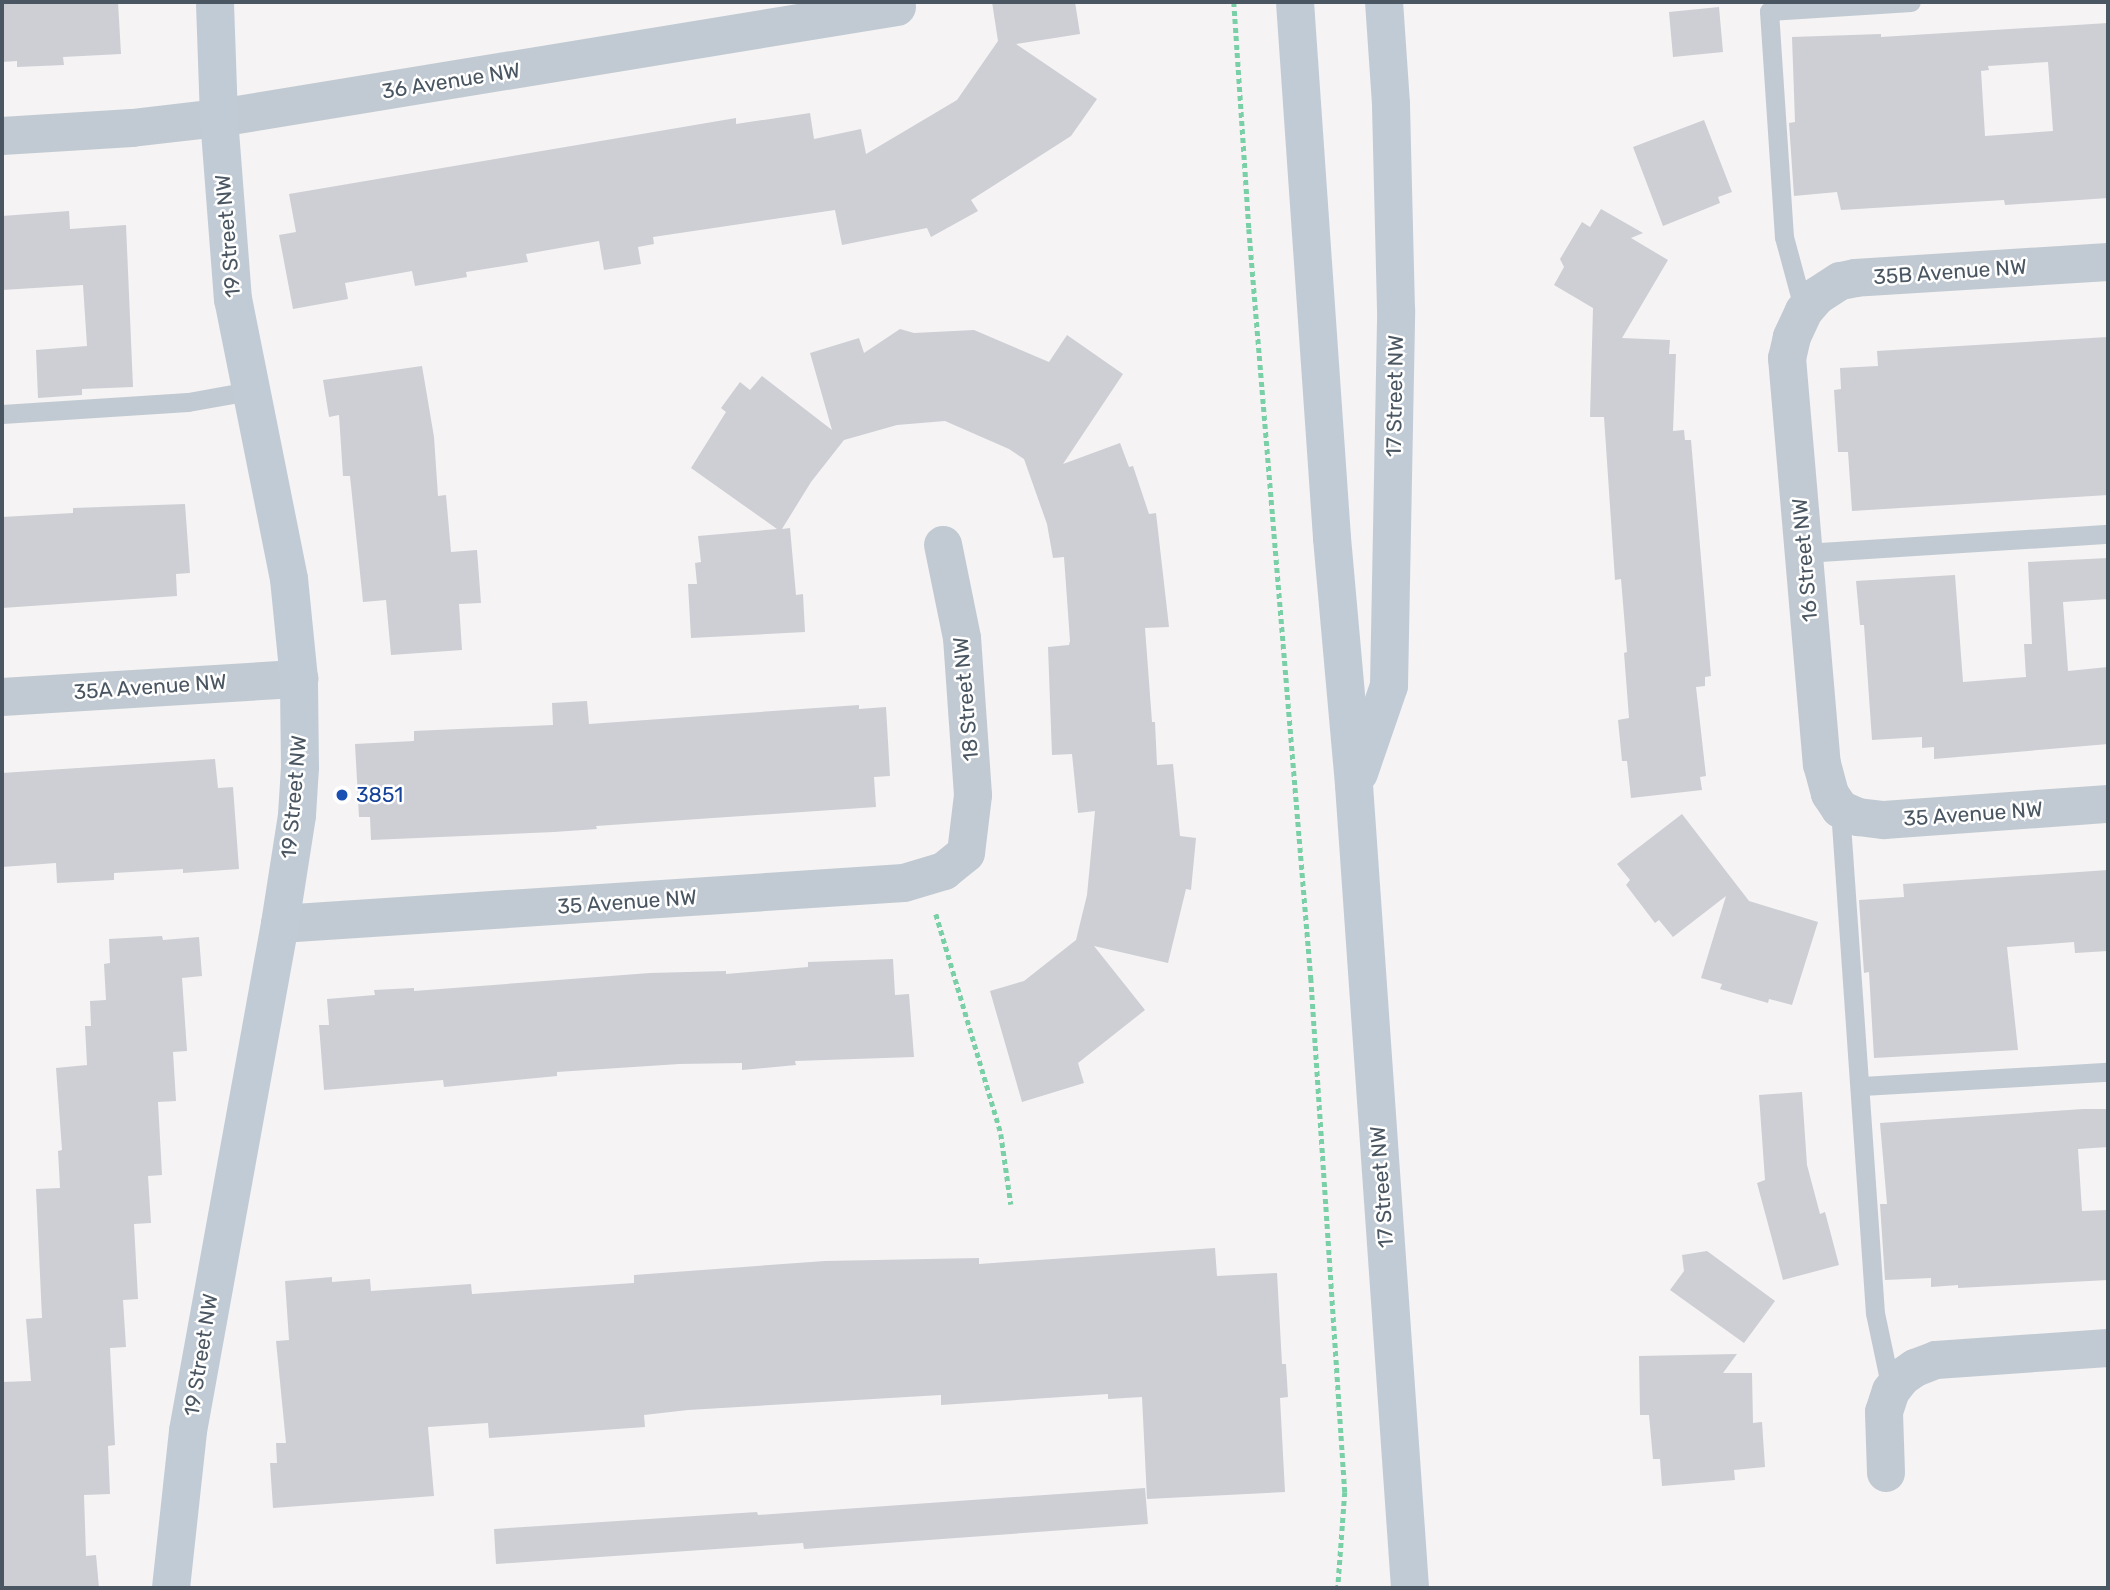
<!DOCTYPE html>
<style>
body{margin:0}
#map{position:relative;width:2110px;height:1590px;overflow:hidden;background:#f5f3f3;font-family:Rubik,sans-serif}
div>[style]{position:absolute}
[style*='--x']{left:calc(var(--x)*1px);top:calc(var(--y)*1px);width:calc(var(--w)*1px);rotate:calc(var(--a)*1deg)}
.building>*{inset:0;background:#cdcfd5}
.path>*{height:4.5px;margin-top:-2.25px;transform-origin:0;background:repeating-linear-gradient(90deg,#7ad0a6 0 5px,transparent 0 8.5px)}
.lane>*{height:19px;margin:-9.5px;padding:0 9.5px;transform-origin:9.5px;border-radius:9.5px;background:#c1cad2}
.street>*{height:38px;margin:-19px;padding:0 19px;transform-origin:19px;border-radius:19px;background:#c1cad2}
.secondary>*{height:38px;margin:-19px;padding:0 19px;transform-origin:19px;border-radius:19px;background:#c1cbd6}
.dots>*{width:19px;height:19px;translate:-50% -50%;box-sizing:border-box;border:4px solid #fff;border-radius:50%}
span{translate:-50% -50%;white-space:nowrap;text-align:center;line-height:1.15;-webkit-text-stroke:5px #fff;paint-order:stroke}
.street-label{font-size:21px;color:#4a5661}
.transit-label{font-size:21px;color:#164399}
.left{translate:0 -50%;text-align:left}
.frame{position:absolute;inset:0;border:4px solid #4a5661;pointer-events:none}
</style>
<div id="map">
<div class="building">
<i style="clip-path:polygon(2px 2px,118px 2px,121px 54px,63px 57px,64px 65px,17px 67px,17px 61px,2px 62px)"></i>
<i style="clip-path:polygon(992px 2px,1075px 2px,1080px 34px,1016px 44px,1097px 99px,1071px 136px,971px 200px,978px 211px,931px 237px,927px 228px,842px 245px,835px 210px,653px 237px,654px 244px,638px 247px,641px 264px,604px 270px,599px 241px,526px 254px,528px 262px,466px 272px,467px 277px,415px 286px,412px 271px,345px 283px,348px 299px,293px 309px,279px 235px,296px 232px,289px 194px,736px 118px,736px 124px,810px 113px,814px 139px,861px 129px,866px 154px,957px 100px,998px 41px)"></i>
<i style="clip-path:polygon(1719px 7px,1723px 52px,1673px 57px,1669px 12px)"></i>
<i style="clip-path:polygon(evenodd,2108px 23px,2108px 198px,2005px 205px,2004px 200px,1841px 210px,1837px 192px,1794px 196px,1789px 123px,1795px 122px,1792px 37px,1881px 34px,1881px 37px,2108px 23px,2048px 62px,2053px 131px,1985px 136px,1981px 71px,1989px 70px,1988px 66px,2048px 62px)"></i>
<i style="clip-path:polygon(1704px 120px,1732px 192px,1718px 197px,1720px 203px,1663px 226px,1633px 147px)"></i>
<i style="clip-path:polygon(1601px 209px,1643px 233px,1631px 238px,1668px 260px,1622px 338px,1670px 340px,1669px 354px,1676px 354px,1673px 431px,1684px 430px,1685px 440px,1691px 440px,1711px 676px,1705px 677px,1705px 686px,1696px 687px,1706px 776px,1700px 777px,1702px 790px,1631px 798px,1627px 761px,1622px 761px,1618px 720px,1629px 718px,1624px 653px,1627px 652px,1621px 579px,1615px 580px,1604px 417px,1590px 417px,1593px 308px,1554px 285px,1564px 267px,1560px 259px,1582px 222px,1590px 227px)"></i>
<i style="clip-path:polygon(69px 211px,70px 229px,126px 225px,133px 387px,82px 389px,82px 395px,38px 398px,36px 350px,87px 346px,83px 285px,2px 290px,2px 216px)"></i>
<i style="clip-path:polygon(900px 329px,914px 333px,974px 330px,1049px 362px,1067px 335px,1123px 374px,1063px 464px,1120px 443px,1129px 467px,1133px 466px,1149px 514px,1156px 513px,1169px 627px,1145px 628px,1152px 722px,1155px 722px,1157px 765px,1173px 764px,1180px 836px,1196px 838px,1191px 890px,1186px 889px,1168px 963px,1094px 946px,1145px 1010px,1078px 1063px,1084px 1083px,1022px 1102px,990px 991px,1024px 981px,1076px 940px,1087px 895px,1095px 811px,1078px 813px,1072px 754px,1052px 755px,1048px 647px,1069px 645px,1070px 641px,1064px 557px,1053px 558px,1047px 524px,1024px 459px,1009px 449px,945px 421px,897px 425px,844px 440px,811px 482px,782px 529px,790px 528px,796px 595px,803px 594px,805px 632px,691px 638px,688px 584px,697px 584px,695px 563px,701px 562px,698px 536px,777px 529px,691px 468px,726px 412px,721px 408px,740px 382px,750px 390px,762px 376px,832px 430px,810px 353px,859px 338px,864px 353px)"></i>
<i style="clip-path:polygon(2108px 337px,2108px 495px,1852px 511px,1848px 452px,1838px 452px,1834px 390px,1841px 389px,1840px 368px,1878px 366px,1877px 351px)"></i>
<i style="clip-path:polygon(422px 366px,434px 437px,438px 496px,446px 495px,451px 552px,477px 550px,481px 603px,459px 604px,462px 650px,391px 655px,386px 600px,363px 602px,350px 476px,343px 476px,339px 415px,329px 417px,323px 380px)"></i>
<i style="clip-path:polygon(185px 504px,190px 573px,176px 574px,177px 596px,2px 608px,2px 517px,73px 513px,73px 508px)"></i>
<i style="clip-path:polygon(2108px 558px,2108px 599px,2063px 602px,2068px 671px,2108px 667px,2108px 744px,1934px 759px,1934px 747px,1922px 748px,1922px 737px,1872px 740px,1864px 625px,1860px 625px,1856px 581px,1955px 575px,1963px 682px,2026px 677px,2024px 644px,2032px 644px,2028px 562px)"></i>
<i style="clip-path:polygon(587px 701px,589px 724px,859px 705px,859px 709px,886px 707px,890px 776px,874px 777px,876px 807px,596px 826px,597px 829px,554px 832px,371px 840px,370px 817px,359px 817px,355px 744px,414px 741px,414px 731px,553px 725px,552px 703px)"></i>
<i style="clip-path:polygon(215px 759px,218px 788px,233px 787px,239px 869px,183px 873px,183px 869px,114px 873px,114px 880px,57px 883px,56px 863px,2px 867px,2px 773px)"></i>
<i style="clip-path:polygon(1682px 814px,1749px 901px,1818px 922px,1792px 1005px,1769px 999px,1768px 1003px,1720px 989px,1722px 984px,1701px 978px,1726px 896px,1673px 937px,1659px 920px,1655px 923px,1626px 885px,1630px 880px,1617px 864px)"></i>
<i style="clip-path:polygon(2108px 870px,2108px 951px,2075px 953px,2074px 942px,2007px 947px,2018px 1050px,1874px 1058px,1869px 972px,1864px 973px,1859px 900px,1904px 897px,1903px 884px)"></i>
<i style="clip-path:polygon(162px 936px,163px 940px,199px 937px,202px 976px,182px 978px,187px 1051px,173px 1052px,176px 1101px,158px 1102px,162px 1175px,148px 1176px,151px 1223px,134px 1224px,138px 1299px,123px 1300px,126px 1347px,110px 1348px,115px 1445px,108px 1446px,110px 1494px,84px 1495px,86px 1556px,96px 1555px,99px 1588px,2px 1588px,2px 1382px,31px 1381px,26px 1319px,42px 1318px,36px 1189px,60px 1188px,58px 1151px,62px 1150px,56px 1068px,87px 1065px,85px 1026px,91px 1026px,90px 1001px,106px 1000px,104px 964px,110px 963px,109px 939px)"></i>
<i style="clip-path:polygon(893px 959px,895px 995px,909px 994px,914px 1057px,795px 1061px,796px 1065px,742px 1070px,742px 1063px,679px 1064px,557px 1072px,557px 1076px,444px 1087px,443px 1080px,324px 1090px,319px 1025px,329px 1025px,327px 999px,375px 995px,374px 990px,414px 988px,414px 991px,650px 973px,726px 971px,726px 974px,808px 967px,808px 962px)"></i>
<i style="clip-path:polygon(1802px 1092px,1807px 1165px,1820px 1214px,1825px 1212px,1839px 1265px,1783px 1280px,1757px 1183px,1765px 1180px,1759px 1095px)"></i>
<i style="clip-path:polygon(2083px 1109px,2108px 1109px,2108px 1147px,2078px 1149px,2082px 1211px,2108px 1210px,2108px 1280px,1958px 1288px,1958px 1285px,1931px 1287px,1931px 1278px,1885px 1280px,1880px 1204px,1887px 1204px,1880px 1123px)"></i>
<i style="clip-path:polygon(1215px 1248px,1217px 1276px,1277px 1273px,1282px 1364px,1286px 1364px,1288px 1397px,1280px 1398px,1285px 1492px,1147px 1499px,1142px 1397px,1108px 1399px,1108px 1394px,941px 1405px,941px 1395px,688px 1410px,644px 1415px,645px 1427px,489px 1438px,488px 1423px,428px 1427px,434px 1496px,273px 1508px,270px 1463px,277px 1463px,276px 1443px,286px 1443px,276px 1341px,289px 1340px,285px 1281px,332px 1277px,332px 1282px,370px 1279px,371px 1291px,471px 1284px,472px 1294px,634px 1283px,634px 1275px,825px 1261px,979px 1258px,979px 1264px)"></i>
<i style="clip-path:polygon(1707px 1251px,1775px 1301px,1744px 1343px,1670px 1290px,1684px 1271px,1682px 1255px)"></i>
<i style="clip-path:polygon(1737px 1354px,1723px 1373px,1752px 1373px,1753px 1423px,1762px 1422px,1765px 1467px,1734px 1470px,1735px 1480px,1662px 1486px,1660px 1459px,1653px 1459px,1649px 1415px,1640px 1415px,1639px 1356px)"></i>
<i style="clip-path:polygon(1145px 1488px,1148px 1524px,804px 1549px,803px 1543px,496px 1564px,494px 1529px,757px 1512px,758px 1515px)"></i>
</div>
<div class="path">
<i style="--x:1234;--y:2;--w:227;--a:86.2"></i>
<i style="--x:1249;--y:229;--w:752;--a:85.27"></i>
<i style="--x:1311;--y:978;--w:515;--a:86.22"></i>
<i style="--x:1345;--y:1492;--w:96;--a:94.2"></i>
<i style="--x:936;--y:914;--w:229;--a:73.5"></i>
<i style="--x:1001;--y:1134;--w:71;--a:81.9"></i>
</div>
<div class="lane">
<i style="--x:1804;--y:311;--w:77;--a:-105.1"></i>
<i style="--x:1784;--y:237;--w:226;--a:-93.8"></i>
<i style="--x:1769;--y:11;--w:142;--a:-3.6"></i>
<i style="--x:2;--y:414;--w:186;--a:-3.7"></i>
<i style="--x:188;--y:402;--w:63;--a:-10.1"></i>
<i style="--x:1804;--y:553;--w:305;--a:-3.6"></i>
<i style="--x:1840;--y:809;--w:505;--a:86.03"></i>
<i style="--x:1875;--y:1313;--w:78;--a:78.1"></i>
<i style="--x:1862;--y:1086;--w:246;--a:-3.3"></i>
</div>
<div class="street">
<i style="--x:2;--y:136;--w:130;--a:-3.5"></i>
<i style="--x:132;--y:128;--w:88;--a:-6.6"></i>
<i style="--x:219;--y:118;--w:687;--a:-9.3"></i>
<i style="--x:2108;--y:262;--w:253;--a:176.4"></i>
<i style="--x:1856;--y:278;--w:16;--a:169"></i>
<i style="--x:1840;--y:281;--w:27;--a:147"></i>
<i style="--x:1817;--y:296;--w:20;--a:131"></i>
<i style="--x:1804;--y:311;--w:29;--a:115"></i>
<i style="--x:1792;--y:337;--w:22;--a:103"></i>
<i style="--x:1787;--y:358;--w:408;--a:85.1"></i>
<i style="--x:1822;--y:764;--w:31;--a:75"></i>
<i style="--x:1830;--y:794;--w:18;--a:56"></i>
<i style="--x:1840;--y:809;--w:20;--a:24"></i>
<i style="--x:1858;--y:817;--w:26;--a:7"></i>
<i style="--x:1884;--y:820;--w:225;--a:-4.1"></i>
<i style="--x:2;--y:697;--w:298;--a:-3.5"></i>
<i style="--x:280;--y:924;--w:625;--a:-3.76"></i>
<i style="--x:904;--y:883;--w:42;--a:-16.7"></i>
<i style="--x:944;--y:871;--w:28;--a:-39"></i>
<i style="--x:966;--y:853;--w:58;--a:-83.1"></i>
<i style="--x:973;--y:795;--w:157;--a:-94"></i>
<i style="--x:962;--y:638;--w:95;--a:-101.5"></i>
<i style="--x:1886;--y:1473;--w:61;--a:-91.9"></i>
<i style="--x:1884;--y:1412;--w:22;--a:-72"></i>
<i style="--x:1891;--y:1391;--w:18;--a:-52"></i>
<i style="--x:1902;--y:1377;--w:16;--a:-35"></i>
<i style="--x:1915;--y:1368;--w:22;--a:-21"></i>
<i style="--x:1936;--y:1360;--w:172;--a:-4"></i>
</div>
<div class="secondary">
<i style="--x:1295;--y:2;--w:537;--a:86.05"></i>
<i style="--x:1332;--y:538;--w:248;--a:84.9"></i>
<i style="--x:1354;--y:785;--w:805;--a:86.01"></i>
<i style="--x:1359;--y:773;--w:92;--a:-71"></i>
<i style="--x:1389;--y:686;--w:376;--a:-88.9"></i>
<i style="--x:1396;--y:310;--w:206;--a:-91.4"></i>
<i style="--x:1391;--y:104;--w:102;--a:-93.9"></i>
<i style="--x:171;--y:1588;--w:158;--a:-83.8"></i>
<i style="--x:188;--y:1431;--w:515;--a:-79.72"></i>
<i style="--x:280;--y:924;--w:110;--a:-81.1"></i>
<i style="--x:297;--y:815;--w:48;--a:-86.4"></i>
<i style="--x:300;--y:767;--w:88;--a:-90.7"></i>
<i style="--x:299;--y:679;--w:100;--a:-95.7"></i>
<i style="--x:289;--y:579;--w:285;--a:-101.3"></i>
<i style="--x:233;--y:300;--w:183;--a:-94.4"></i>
<i style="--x:219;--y:118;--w:116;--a:-92"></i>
</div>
<div class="dots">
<i style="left:342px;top:795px;background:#1a4fb4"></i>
</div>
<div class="street-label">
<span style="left:451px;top:81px;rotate:-9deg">36 Avenue NW</span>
<span style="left:228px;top:236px;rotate:-95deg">19 Street NW</span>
<span style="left:1950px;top:272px;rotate:-4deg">35B Avenue NW</span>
<span style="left:1395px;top:396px;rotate:-89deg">17 Street NW</span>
<span style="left:1805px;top:560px;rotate:-95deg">16 Street NW</span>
<span style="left:150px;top:687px;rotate:-4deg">35A Avenue NW</span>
<span style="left:966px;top:699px;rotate:-95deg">18 Street NW</span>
<span style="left:294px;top:797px;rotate:-85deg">19 Street NW</span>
<span style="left:1973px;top:814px;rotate:-4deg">35 Avenue NW</span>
<span style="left:627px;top:902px;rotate:-4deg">35 Avenue NW</span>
<span style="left:1382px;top:1187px;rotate:-94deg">17 Street NW</span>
<span style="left:201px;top:1355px;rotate:-81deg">19 Street NW</span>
</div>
<div class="transit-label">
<span class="left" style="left:356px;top:795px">3851</span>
</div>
<div class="frame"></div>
</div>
